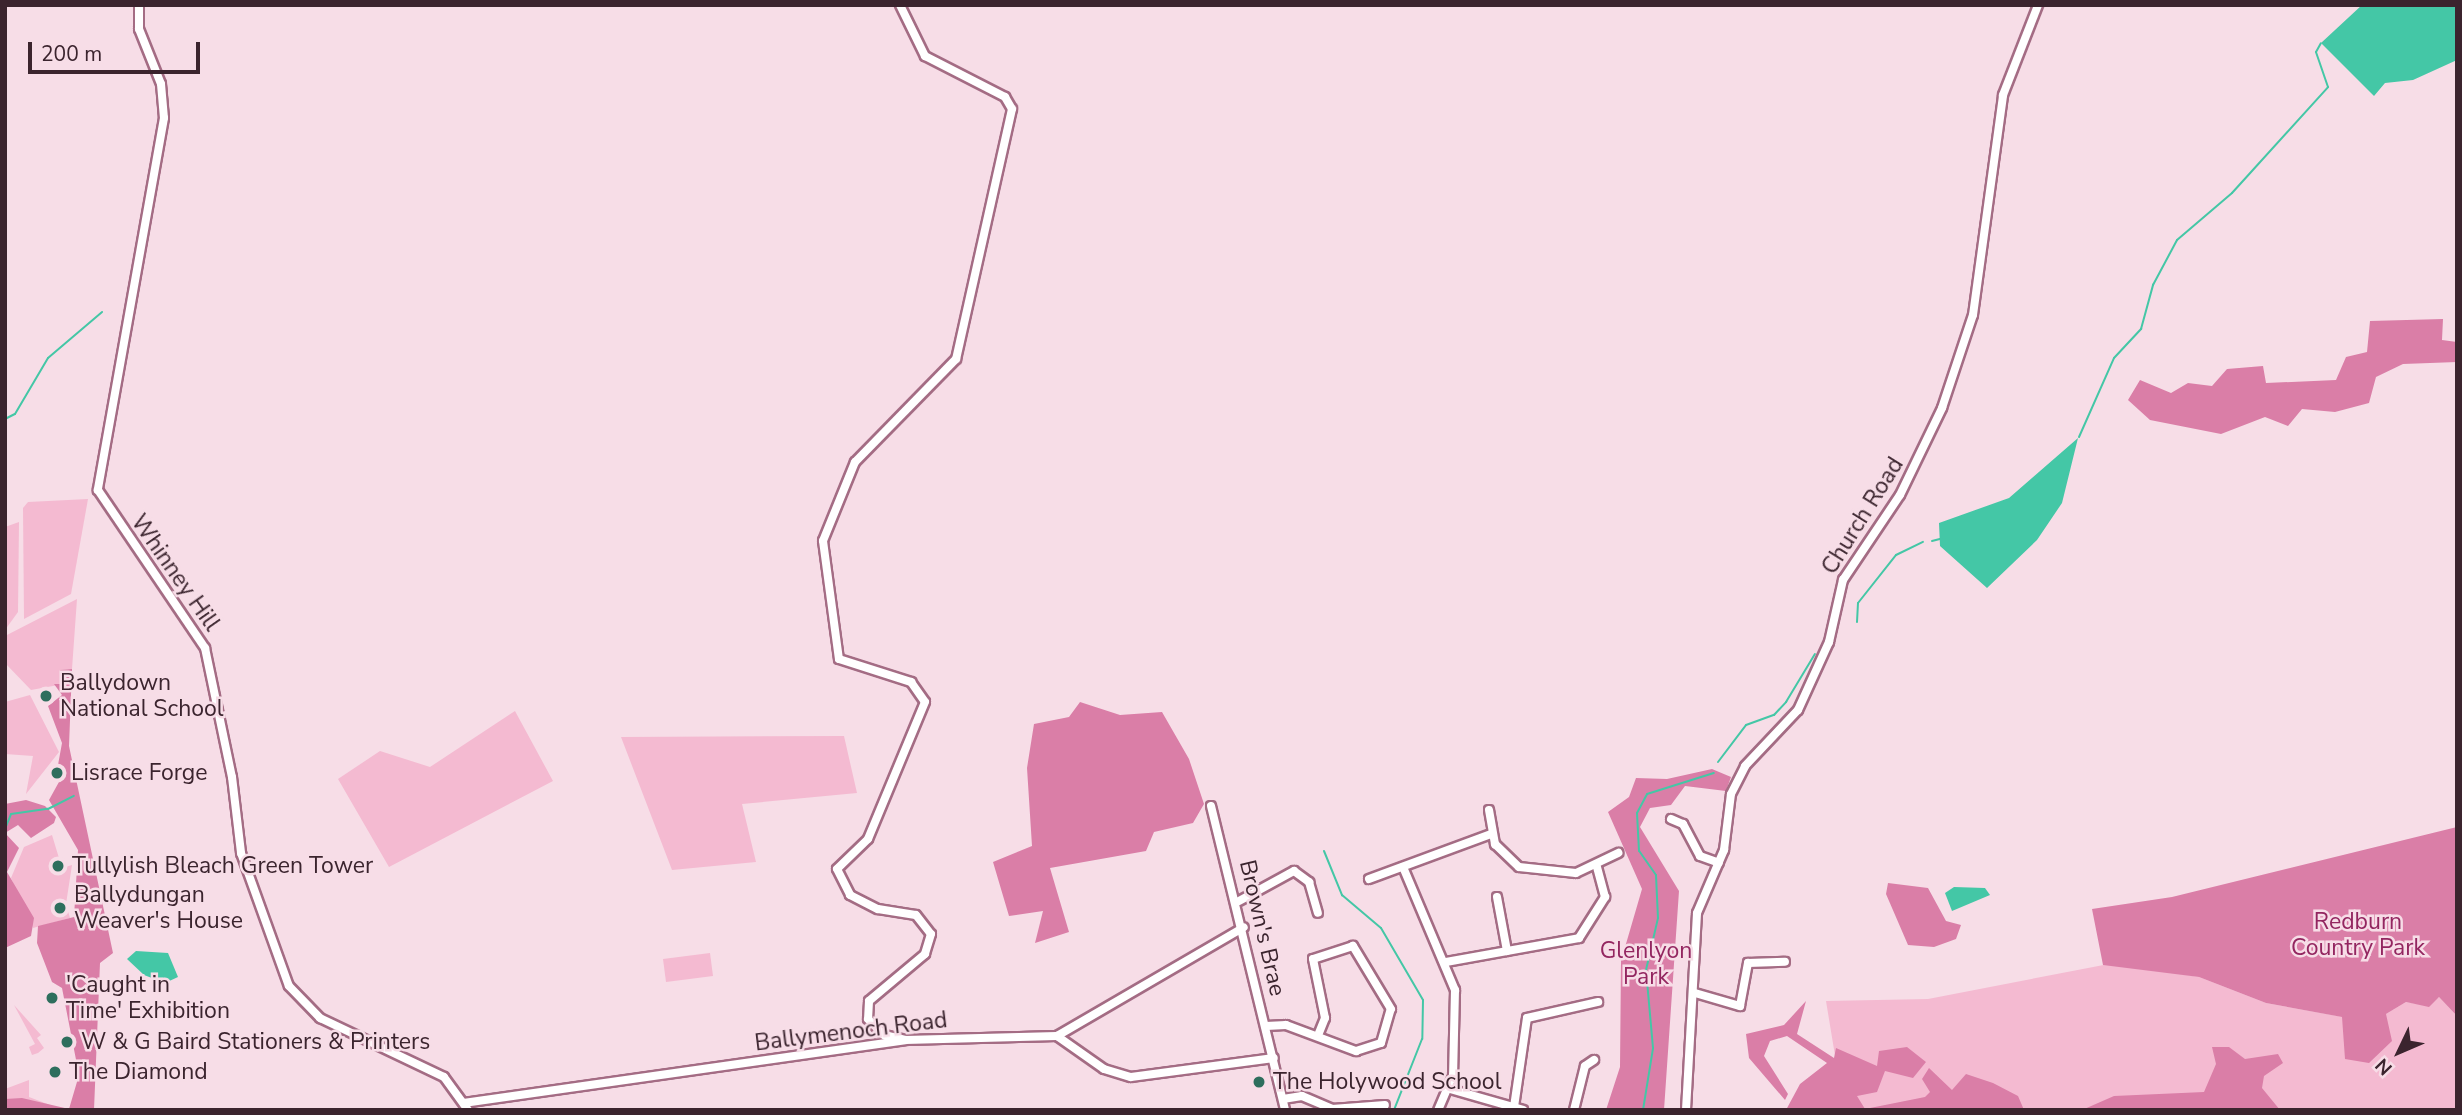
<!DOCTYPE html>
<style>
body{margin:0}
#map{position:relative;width:2462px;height:1115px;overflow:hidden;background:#f7dde7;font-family:"Nunito Sans",sans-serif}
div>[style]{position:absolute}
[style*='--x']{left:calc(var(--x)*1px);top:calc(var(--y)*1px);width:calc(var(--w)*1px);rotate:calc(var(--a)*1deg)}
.green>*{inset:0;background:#f4bad1}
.forest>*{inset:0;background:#da7ea7}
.water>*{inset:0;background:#44c7a6}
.stream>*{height:2px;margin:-1px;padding:0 1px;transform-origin:1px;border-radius:1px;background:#44c7a6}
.roads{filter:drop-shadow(2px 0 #a46c84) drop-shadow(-2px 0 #a46c84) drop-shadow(0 2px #a46c84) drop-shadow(0 -2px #a46c84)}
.minor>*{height:8px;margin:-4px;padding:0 4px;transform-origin:4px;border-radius:4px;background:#fff}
.dots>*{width:19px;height:19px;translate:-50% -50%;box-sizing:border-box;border:4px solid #f7dde7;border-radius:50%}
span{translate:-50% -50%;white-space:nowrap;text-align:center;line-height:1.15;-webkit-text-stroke:5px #f7dde7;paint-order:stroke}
.street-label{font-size:23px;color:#3b242e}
.poi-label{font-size:23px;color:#3b242e}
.left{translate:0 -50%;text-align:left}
.park-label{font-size:23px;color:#932660}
.frame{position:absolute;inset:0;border:7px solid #3b242e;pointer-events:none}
.north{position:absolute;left:2364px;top:1017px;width:70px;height:70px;-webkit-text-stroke:5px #f7dde7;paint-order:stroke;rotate:226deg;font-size:19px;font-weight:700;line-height:28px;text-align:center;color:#3b242e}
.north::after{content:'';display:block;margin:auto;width:24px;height:32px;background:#3b242e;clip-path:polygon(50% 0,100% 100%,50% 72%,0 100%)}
.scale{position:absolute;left:28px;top:42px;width:172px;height:32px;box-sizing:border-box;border:4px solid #3b242e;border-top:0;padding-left:9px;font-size:21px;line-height:24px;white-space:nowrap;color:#3b242e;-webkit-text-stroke:5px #f7dde7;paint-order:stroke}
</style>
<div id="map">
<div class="green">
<i style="clip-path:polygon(88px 499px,71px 594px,24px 619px,23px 508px,28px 502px)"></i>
<i style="clip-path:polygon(19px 522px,18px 612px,5px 630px,5px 527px)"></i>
<i style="clip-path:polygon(77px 599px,72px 669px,60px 670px,64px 684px,31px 690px,5px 663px,5px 636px)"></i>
<i style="clip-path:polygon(30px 695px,59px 752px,26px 794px,33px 756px,5px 754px,5px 702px)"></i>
<i style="clip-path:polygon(515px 711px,553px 781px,389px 867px,338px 779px,380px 751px,430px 767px)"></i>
<i style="clip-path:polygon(844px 736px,857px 793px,742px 804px,756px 862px,672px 870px,621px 737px)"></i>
<i style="clip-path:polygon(52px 835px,62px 868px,72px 865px,66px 904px,53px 906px,54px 913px,68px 911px,70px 918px,33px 928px,11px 878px,24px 847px)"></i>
<i style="clip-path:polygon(710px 953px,713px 976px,666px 982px,663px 959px)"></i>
<i style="clip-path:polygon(2114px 963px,2199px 977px,2266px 1003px,2343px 1017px,2386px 1014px,2406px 1002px,2429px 1006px,2439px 997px,2457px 1016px,2457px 1110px,1844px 1110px,1826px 1001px,1928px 999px)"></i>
<i style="clip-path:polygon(14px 1005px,41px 1035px,37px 1038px,44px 1048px,38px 1053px,32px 1055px,29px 1047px,35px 1044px)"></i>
<i style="clip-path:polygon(29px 1080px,29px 1097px,58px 1108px,5px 1099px,5px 1089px)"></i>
</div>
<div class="forest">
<i style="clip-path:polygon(2443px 319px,2442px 340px,2457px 342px,2457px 362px,2403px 364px,2376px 377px,2369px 403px,2335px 412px,2302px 409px,2288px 426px,2265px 417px,2221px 434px,2150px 420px,2128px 400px,2140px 380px,2171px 393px,2188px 383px,2212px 386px,2227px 369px,2263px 366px,2266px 383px,2336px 380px,2346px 357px,2367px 352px,2370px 321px)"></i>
<i style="clip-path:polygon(72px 669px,69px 746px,113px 953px,100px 963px,94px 1110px,5px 1110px,5px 1099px,22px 1098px,69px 1109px,79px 1075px,62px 988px,52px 982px,37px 943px,38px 926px,74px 917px,78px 850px,49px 800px,65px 771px,58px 765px,62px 743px,48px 706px,62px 695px,54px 684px,64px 684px,60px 670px)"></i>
<i style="clip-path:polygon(1080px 702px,1120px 715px,1162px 712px,1189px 759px,1204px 804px,1193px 823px,1154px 832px,1146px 851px,1050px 868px,1069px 932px,1035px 943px,1043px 911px,1009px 916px,993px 862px,1032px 846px,1027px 768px,1034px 724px,1069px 717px)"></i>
<i style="clip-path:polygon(1712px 769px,1731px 777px,1726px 791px,1685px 786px,1671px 805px,1650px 808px,1640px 827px,1679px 891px,1664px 1110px,1606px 1110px,1620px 1067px,1621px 961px,1642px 889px,1608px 812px,1629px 797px,1636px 778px,1667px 779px)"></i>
<i style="clip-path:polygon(26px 800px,45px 806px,56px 817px,54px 823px,31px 838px,18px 825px,5px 833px,5px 804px)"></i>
<i style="clip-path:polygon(2457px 827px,2457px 1016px,2439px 997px,2429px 1007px,2406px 1002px,2386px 1014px,2392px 1041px,2369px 1063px,2345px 1059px,2342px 1017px,2266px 1003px,2199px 977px,2103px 965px,2092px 909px,2172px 897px)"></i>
<i style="clip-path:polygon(5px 833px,19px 848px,7px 872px,34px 918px,31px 936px,5px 948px)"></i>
<i style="clip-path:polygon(1888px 883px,1928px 888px,1946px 921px,1961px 925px,1956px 939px,1934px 947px,1908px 945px,1886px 894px)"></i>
<i style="clip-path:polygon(1806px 1001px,1797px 1034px,1834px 1058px,1836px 1048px,1877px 1066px,1879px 1051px,1907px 1047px,1926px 1062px,1913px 1078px,1885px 1071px,1877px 1092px,1857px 1096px,1865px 1109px,1925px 1097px,1930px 1092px,1922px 1079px,1929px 1068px,1952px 1090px,1966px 1074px,1993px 1083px,2018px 1096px,2024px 1110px,1786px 1110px,1800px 1084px,1827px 1063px,1787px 1036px,1770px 1041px,1764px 1056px,1788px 1094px,1785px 1100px,1749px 1058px,1746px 1034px,1784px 1025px)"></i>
<i style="clip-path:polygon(2212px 1047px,2229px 1047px,2245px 1059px,2278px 1054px,2283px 1063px,2264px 1076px,2262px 1088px,2280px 1110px,2082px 1110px,2114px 1096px,2204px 1092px,2216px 1064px)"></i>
</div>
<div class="water">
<i style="clip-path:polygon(2362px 5px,2457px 5px,2457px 60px,2413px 80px,2385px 83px,2374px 96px,2321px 43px)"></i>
<i style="clip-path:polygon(2078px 438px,2062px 503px,2037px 540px,1987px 588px,1940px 546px,1939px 523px,2009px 498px)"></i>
<i style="clip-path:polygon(1954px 887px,1985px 888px,1990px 895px,1952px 911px,1945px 893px)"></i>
<i style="clip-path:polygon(136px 951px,168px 953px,178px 977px,165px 983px,144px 975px,127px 959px)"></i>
</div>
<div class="stream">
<i style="--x:5;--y:419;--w:11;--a:-27"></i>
<i style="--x:15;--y:414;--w:65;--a:-59.5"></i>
<i style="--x:48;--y:358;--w:71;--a:-40.4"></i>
<i style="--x:2079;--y:437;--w:86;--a:-66.1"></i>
<i style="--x:2114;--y:358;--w:40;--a:-47"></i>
<i style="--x:2141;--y:329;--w:46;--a:-74.7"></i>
<i style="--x:2153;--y:285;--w:51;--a:-61.9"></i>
<i style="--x:2177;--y:240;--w:72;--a:-40.5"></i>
<i style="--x:2232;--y:193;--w:143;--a:-47.8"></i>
<i style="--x:2328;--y:87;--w:37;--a:-109"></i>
<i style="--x:2316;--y:52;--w:10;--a:-61"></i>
<i style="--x:1932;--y:541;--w:8;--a:-14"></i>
<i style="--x:1857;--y:622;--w:19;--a:-87"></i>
<i style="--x:1858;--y:603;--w:61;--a:-51.6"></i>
<i style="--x:1896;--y:555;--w:30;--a:-26"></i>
<i style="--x:1718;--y:762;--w:46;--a:-52.9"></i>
<i style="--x:1746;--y:725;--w:30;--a:-20"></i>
<i style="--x:1774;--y:715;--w:18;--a:-47"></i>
<i style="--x:1786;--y:702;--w:56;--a:-58.9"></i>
<i style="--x:5;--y:829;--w:16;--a:-68"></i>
<i style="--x:11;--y:814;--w:37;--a:-8"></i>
<i style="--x:48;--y:809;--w:29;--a:-27"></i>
<i style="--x:1324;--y:851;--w:48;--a:67.8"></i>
<i style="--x:1342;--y:895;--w:51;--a:40.2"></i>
<i style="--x:1381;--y:928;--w:83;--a:59.7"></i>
<i style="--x:1423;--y:1000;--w:39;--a:91"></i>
<i style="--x:1422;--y:1039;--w:76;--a:111.5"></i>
<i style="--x:1643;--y:1110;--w:63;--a:-80.8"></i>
<i style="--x:1653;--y:1048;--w:78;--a:-95.1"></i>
<i style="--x:1646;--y:970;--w:53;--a:-77"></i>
<i style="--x:1658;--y:918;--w:43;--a:-92.7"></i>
<i style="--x:1656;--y:875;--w:29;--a:-125"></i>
<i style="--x:1639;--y:851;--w:38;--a:-93"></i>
<i style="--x:1637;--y:813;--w:21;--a:-62"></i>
<i style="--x:1647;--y:794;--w:70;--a:-17.4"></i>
</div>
<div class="roads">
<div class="minor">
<i style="--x:139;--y:5;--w:24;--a:90"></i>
<i style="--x:139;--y:29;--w:59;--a:68.2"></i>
<i style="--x:161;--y:84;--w:34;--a:85"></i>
<i style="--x:164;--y:118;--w:378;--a:100.1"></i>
<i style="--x:98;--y:490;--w:191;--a:55.9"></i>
<i style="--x:205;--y:648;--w:132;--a:78.2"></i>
<i style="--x:232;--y:777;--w:77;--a:83.2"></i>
<i style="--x:241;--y:853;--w:141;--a:70.2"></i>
<i style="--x:289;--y:986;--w:45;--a:45.9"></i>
<i style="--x:320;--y:1018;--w:137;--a:25.4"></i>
<i style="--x:444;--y:1077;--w:41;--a:54"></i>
<i style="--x:900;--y:5;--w:57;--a:63.9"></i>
<i style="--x:925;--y:56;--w:90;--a:27.1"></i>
<i style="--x:1005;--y:97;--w:14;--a:60"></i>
<i style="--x:1012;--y:109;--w:256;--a:102.6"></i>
<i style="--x:956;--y:359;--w:144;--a:134.4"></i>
<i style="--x:855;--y:462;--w:85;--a:112.1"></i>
<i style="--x:823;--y:541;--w:119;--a:82.3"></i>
<i style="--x:839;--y:659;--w:76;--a:17.7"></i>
<i style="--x:911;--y:682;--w:24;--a:55"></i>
<i style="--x:925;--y:702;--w:148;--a:112.6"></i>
<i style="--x:868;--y:839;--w:43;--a:135.9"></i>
<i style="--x:837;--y:869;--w:29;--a:63"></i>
<i style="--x:850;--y:895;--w:31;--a:27"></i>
<i style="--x:878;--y:909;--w:38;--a:9"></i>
<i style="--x:916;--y:915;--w:24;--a:52"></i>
<i style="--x:931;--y:934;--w:21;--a:107"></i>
<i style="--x:925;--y:954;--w:73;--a:140"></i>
<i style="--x:869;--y:1001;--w:18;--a:93"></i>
<i style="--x:868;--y:1019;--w:23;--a:45"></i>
<i style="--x:884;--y:1035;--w:22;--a:13"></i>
<i style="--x:905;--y:1040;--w:152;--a:-1.5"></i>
<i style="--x:1057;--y:1036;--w:57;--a:35.1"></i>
<i style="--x:1104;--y:1069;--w:28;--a:17"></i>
<i style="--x:1131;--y:1077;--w:144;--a:-7.6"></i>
<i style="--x:1211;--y:806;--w:313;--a:76.3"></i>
<i style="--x:1489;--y:810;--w:35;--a:80"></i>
<i style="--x:1495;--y:844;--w:33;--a:44"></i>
<i style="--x:1519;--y:867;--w:57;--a:6"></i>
<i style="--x:1576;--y:873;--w:47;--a:-25.5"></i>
<i style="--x:1671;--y:819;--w:13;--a:23"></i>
<i style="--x:1683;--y:824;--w:36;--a:62"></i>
<i style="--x:1700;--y:856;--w:20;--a:20"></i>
<i style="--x:1403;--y:867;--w:134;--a:67.1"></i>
<i style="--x:1455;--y:990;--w:85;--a:91.3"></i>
<i style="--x:1453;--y:1075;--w:38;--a:113"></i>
<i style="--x:1369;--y:879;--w:130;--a:-20.2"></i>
<i style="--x:1497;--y:897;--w:55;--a:79.5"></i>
<i style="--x:1239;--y:901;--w:63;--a:-28.6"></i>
<i style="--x:1294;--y:871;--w:19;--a:36"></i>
<i style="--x:1309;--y:882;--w:32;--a:74"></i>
<i style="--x:1446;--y:962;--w:135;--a:-10.2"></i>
<i style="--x:1579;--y:938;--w:49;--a:-57.6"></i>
<i style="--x:1605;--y:897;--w:31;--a:-105"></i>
<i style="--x:1695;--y:993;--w:47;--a:16.1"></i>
<i style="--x:1740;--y:1006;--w:44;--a:-79.5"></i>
<i style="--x:1748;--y:963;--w:37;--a:-2"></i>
<i style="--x:1266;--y:1026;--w:20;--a:-3"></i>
<i style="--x:1286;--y:1025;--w:75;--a:20.4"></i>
<i style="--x:1356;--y:1051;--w:26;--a:-18"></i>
<i style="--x:1381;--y:1043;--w:35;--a:-74"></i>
<i style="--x:1391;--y:1009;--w:74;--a:-121.1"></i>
<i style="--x:1353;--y:946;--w:42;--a:162"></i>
<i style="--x:1313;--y:959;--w:60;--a:78.5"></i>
<i style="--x:1325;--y:1018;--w:18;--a:112"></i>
<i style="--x:1057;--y:1036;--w:216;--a:-30.2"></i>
<i style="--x:1450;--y:1089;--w:76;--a:16"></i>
<i style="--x:1283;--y:1099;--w:19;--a:-9"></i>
<i style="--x:1302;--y:1096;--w:33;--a:23"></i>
<i style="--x:1332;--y:1109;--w:53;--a:-4.3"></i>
<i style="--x:464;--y:1103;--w:445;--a:-8.1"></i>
<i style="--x:1514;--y:1107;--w:90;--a:-81.7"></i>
<i style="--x:1527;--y:1018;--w:73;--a:-12.7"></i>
<i style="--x:1574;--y:1110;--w:45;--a:-76"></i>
<i style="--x:1585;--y:1066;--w:11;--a:-34"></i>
<i style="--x:1686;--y:1110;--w:197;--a:-86.8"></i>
<i style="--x:1697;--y:913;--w:69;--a:-66.8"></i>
<i style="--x:1724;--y:850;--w:56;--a:-82.9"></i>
<i style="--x:1731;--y:794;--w:31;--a:-63"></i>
<i style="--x:1745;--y:766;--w:77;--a:-46.6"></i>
<i style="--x:1798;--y:710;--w:75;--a:-65.5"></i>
<i style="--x:1829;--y:642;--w:64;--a:-77.3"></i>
<i style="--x:1843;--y:580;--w:102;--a:-56.2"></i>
<i style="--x:1900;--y:495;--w:97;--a:-64.2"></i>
<i style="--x:1942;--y:408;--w:98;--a:-71.6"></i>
<i style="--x:1973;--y:315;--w:222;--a:-82.2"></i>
<i style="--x:2003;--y:95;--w:97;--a:-68.7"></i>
</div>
</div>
<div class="dots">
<i style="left:46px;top:696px;background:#2e6e5d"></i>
<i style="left:57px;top:773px;background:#2e6e5d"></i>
<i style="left:58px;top:866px;background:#2e6e5d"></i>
<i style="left:60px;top:908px;background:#2e6e5d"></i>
<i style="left:52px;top:998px;background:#2e6e5d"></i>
<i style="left:67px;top:1042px;background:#2e6e5d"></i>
<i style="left:55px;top:1072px;background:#2e6e5d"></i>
<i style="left:1259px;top:1082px;background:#2e6e5d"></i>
</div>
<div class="street-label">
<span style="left:1863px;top:516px;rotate:-58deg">Church Road</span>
<span style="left:175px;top:573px;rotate:55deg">Whinney Hill</span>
<span style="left:1262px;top:928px;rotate:77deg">Brown's Brae</span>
<span style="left:851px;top:1032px;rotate:-7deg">Ballymenoch Road</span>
</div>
<div class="poi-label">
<span class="left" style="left:60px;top:696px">Ballydown<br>National School</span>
<span class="left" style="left:71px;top:773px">Lisrace Forge</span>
<span class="left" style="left:72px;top:866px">Tullylish Bleach Green Tower</span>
<span class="left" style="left:74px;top:908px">Ballydungan<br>Weaver's House</span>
<span class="left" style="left:66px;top:998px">'Caught in<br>Time' Exhibition</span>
<span class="left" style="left:81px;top:1042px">W &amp; G Baird Stationers &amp; Printers</span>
<span class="left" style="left:69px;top:1072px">The Diamond</span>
<span class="left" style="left:1273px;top:1082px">The Holywood School</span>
</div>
<div class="park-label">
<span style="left:2358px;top:935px">Redburn<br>Country Park</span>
<span style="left:1646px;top:964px">Glenlyon<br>Park</span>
</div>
<div class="frame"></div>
<div class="north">N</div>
<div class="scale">200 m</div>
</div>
